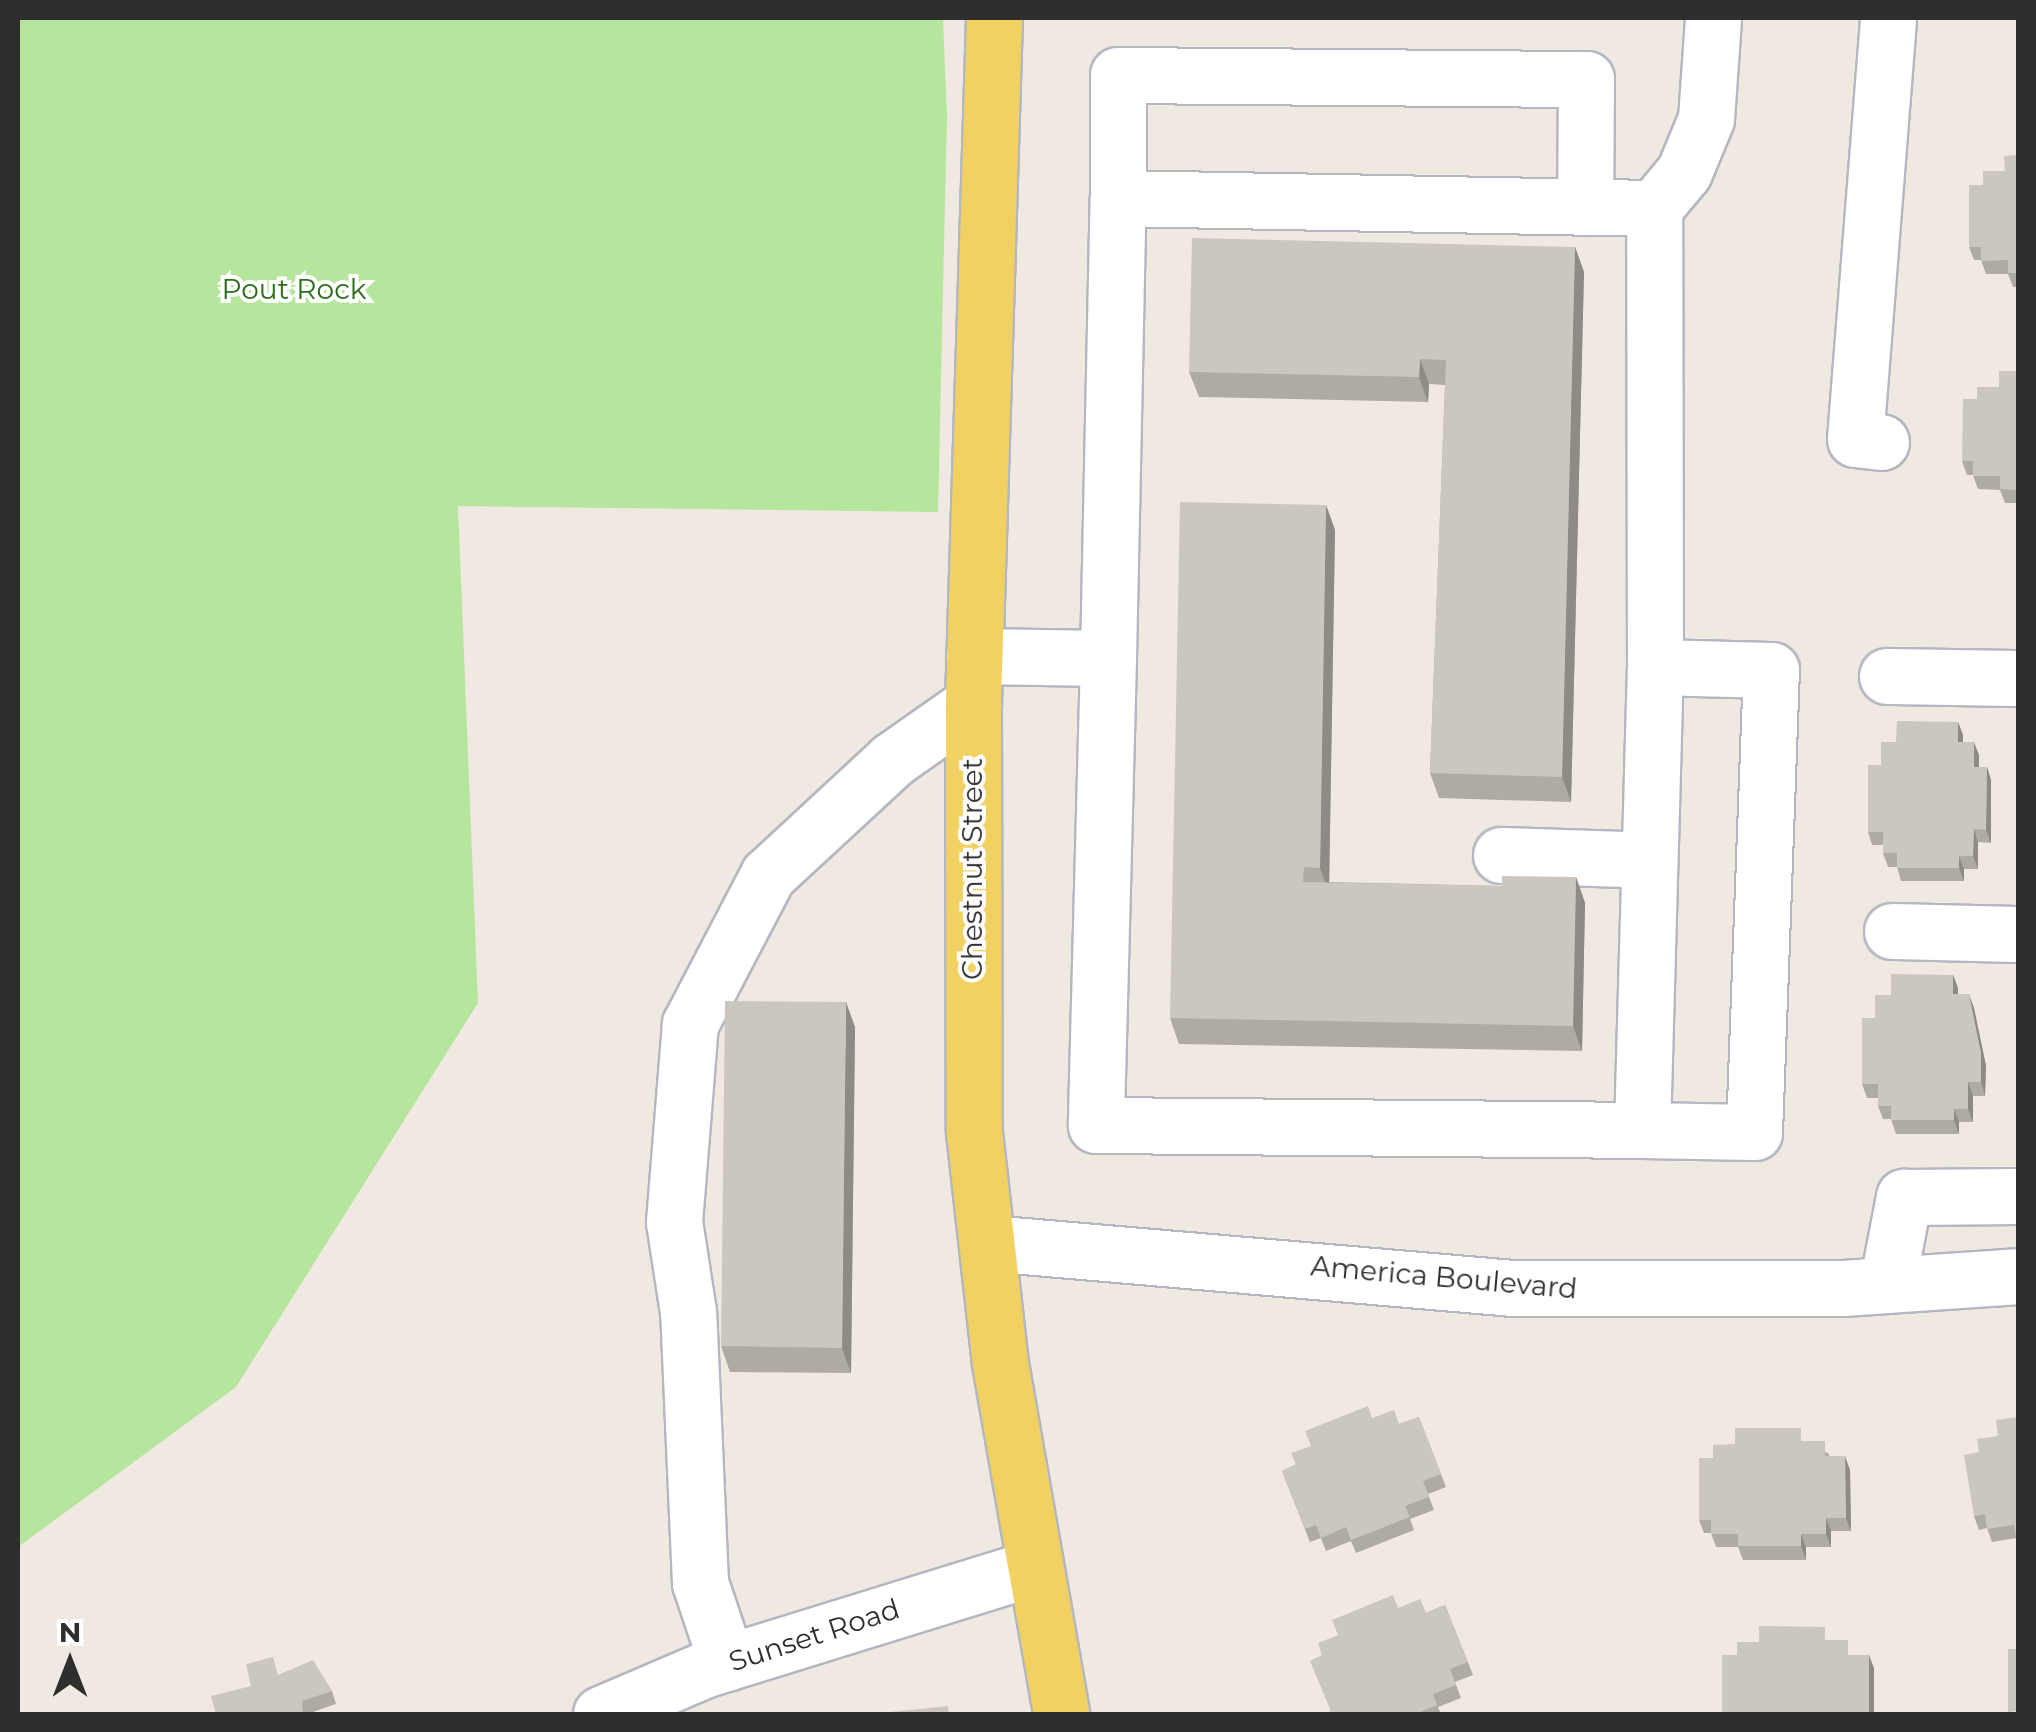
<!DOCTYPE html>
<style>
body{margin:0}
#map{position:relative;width:2036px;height:1732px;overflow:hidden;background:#efe9e1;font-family:Montserrat,sans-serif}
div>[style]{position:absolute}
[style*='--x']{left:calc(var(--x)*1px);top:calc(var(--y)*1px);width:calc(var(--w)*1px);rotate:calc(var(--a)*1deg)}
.green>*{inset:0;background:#b6e59e}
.roads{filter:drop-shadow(2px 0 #b4b7c1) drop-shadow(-2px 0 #b4b7c1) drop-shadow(0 2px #b4b7c1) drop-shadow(0 -2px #b4b7c1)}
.minor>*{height:55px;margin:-27.5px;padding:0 27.5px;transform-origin:27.5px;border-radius:27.5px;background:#fff}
.major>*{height:55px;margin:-27.5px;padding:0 27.5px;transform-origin:27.5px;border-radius:27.5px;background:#f2d163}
.wall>*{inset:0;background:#afaba4}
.shaded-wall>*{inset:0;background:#8e8b86}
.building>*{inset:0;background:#cbc7bf}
span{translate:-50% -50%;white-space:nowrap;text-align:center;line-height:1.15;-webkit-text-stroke:8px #fff;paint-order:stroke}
.park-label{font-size:28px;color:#2c6e1b}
.street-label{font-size:28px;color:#2e2e2e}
.frame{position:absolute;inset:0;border:20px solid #2e2e2e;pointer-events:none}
.north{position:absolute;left:20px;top:1612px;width:100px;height:100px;-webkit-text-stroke:8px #fff;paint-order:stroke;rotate:0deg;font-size:28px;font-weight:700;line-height:40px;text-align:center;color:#2e2e2e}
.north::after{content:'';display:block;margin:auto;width:35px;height:45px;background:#2e2e2e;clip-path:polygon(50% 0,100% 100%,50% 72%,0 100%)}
</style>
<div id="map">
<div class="green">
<i style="clip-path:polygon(18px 18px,943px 18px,947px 115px,938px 512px,458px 506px,478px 1003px,236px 1387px,18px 1547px)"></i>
</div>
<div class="roads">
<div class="minor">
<i style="--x:1118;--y:198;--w:123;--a:-90"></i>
<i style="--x:1118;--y:75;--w:468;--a:0.5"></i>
<i style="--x:1586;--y:79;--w:128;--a:90.4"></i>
<i style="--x:1881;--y:442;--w:26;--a:-173"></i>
<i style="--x:1855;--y:439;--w:422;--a:-85.5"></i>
<i style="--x:974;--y:656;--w:134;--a:0.9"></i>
<i style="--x:1108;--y:658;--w:467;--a:91.5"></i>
<i style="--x:1096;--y:1125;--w:546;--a:0.52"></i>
<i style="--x:1642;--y:1130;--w:463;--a:-88.4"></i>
<i style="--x:1655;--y:667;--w:459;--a:-90.1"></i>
<i style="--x:1654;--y:208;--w:47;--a:-50.2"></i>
<i style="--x:1684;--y:172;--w:57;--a:-67.5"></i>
<i style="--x:1706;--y:119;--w:101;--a:-86"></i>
<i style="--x:1108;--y:658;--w:460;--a:-88.8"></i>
<i style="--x:1118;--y:198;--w:536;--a:1.07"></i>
<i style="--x:1887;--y:676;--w:131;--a:0.9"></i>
<i style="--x:1501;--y:855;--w:148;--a:1.9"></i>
<i style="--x:1892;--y:931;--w:126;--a:1.4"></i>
<i style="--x:1642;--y:1130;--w:112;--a:1"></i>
<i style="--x:1754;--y:1132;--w:462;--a:-87.9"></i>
<i style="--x:1771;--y:670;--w:116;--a:-178.5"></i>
<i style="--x:989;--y:1243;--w:526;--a:4.91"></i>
<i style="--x:1513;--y:1288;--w:330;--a:0"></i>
<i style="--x:1843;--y:1288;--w:175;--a:-3.9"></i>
<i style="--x:1887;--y:1285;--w:90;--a:-79.1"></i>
<i style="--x:1904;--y:1197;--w:114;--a:-0.5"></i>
<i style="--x:727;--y:1663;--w:84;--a:-108.6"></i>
<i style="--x:700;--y:1583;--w:271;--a:-92.5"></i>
<i style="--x:688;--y:1312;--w:91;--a:-98.8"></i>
<i style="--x:674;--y:1222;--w:199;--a:-85.4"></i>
<i style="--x:690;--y:1024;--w:168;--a:-62.4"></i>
<i style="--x:768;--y:875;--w:169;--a:-42.8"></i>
<i style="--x:892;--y:760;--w:99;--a:-35.1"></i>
<i style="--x:601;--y:1714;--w:114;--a:-23.2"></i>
<i style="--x:706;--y:1669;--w:342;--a:-17.2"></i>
</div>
<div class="major">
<i style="--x:994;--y:18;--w:685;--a:91.76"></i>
<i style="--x:973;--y:703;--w:429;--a:89.9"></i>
<i style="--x:974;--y:1132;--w:232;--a:83.6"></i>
<i style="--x:1000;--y:1363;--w:356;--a:80.1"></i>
</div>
</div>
<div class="wall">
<i style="clip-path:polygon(2018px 155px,2018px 287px,2013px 287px,2008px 274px,1986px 274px,1981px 260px,1974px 260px,1969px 247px,1983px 185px,2005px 171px)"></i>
<i style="clip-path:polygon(1575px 247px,1584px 272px,1571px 802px,1439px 798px,1430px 773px,1445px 385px,1429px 384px,1428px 402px,1199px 397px,1189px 372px)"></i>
<i style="clip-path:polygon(2018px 371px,2018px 503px,2005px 503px,2000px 490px,1978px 489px,1973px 475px,1967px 475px,1962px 461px,1977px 399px,1999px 387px)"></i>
<i style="clip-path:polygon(1326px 505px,1335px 530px,1329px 882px,1502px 886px,1576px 877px,1585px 903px,1582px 1051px,1179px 1044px,1170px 1018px)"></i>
<i style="clip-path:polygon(1958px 722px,1963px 735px,1963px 742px,1979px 755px,1979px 767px,1987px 767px,1991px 780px,1991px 843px,1978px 842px,1978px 869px,1964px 869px,1964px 881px,1901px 881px,1897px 867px,1888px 867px,1883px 853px,1883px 845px,1872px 845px,1868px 832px,1881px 765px,1896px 742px)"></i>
<i style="clip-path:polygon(1953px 975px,1958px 988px,1958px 994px,1974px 1008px,1986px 1066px,1985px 1096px,1973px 1096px,1973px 1122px,1959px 1122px,1959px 1134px,1896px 1134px,1891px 1119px,1883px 1119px,1878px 1106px,1878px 1098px,1867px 1098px,1862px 1084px,1875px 1018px,1891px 995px)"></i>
<i style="clip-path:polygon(855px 1027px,851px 1373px,730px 1372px,721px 1346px)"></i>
<i style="clip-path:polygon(1419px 1417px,1446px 1487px,1428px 1494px,1434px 1510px,1410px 1519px,1414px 1530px,1356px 1553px,1351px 1541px,1326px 1551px,1321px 1538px,1310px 1542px,1282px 1471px,1295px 1465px,1372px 1418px,1399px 1424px)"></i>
<i style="clip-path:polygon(2018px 1417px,2018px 1544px,2017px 1538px,1992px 1542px,1987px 1528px,1979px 1530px,1974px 1516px,1979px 1452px)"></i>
<i style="clip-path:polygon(1806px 1441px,1829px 1454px,1829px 1456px,1850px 1470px,1851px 1531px,1831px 1531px,1831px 1547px,1806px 1547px,1806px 1560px,1743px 1560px,1738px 1547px,1716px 1547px,1711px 1533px,1704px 1533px,1699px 1520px,1713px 1458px)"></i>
<i style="clip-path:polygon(1445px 1605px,1473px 1675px,1455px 1682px,1461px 1698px,1438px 1707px,1441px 1714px,1331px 1714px,1322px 1655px,1398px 1608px,1426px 1613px)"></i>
<i style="clip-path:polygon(279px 1675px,332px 1691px,336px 1704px,307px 1714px,251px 1686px)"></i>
</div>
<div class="shaded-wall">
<i style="clip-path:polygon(1575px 247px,1584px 272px,1571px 802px,1562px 777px)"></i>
<i style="clip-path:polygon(1420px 359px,1429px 384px,1428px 402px,1419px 377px)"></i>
<i style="clip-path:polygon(1326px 505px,1335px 530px,1329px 893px,1320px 868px)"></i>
<i style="clip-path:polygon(1958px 722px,1963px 735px,1963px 755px,1958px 742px)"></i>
<i style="clip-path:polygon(1974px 742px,1979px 755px,1979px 780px,1974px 767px)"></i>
<i style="clip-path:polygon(1987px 767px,1991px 780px,1991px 843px,1986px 830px)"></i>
<i style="clip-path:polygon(1974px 829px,1978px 842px,1978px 869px,1973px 856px)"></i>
<i style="clip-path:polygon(1959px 856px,1964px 869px,1964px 881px,1959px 868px)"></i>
<i style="clip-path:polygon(1576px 877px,1585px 903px,1582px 1051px,1573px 1026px)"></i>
<i style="clip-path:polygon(1953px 975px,1958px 988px,1958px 1008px,1953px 994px)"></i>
<i style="clip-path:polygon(1969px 994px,1974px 1008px,1986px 1066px,1985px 1096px,1981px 1082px)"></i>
<i style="clip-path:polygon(846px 1002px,855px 1027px,851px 1373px,842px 1348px)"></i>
<i style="clip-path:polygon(1968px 1082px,1973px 1096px,1973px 1122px,1968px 1109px)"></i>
<i style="clip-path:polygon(1954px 1109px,1959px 1122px,1959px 1134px,1954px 1120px)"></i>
<i style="clip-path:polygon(1845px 1456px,1850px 1470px,1851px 1531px,1846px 1518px)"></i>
<i style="clip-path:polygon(1826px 1518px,1831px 1531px,1831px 1547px,1826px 1534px)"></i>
<i style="clip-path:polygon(1801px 1534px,1806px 1547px,1806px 1560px,1801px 1546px)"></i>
<i style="clip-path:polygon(1869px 1655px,1874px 1668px,1874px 1714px,1869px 1714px)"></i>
</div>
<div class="building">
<i style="clip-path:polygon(2018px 155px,2018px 273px,2008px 273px,2008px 260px,1981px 261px,1981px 247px,1969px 247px,1969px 185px,1983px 185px,1983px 171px,2005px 171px,2004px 156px)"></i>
<i style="clip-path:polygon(1192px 238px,1575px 247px,1562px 777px,1430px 773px,1446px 360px,1420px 359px,1419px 377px,1189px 372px)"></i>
<i style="clip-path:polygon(1999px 371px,2018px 371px,2018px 490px,2000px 489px,2000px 476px,1973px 476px,1973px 461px,1962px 461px,1963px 399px,1977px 399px,1977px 387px,1999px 387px)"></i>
<i style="clip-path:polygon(1180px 502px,1326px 505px,1320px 868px,1304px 867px,1303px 882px,1502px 886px,1502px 876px,1576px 877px,1573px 1026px,1170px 1018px)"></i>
<i style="clip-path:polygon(1897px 721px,1958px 722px,1958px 742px,1974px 742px,1974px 767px,1987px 767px,1986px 830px,1974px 829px,1973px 856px,1959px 856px,1959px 868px,1897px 868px,1897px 853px,1883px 853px,1883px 832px,1868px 832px,1868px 765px,1881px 765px,1881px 742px,1896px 742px)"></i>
<i style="clip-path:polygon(1891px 974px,1953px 975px,1953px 994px,1969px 994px,1981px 1053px,1981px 1082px,1968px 1082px,1968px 1109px,1954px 1109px,1954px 1120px,1891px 1120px,1891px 1106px,1878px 1106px,1878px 1084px,1862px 1084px,1862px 1018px,1875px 1018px,1875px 995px,1891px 995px)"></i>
<i style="clip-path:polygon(725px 1001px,846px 1002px,842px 1348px,721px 1346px)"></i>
<i style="clip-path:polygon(1368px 1406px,1372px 1418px,1394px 1410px,1399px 1424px,1419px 1417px,1441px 1474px,1423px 1481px,1429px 1497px,1405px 1506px,1410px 1517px,1351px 1540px,1346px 1527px,1321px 1538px,1316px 1525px,1305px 1529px,1282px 1471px,1296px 1465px,1291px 1453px,1311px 1446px,1305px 1431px)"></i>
<i style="clip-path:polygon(2018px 1417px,2018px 1536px,2016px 1537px,2014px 1525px,1987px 1529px,1985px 1514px,1974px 1516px,1964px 1455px,1979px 1452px,1977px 1439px,1998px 1436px,1996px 1420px)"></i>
<i style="clip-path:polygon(1735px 1428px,1801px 1428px,1801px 1441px,1825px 1441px,1825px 1456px,1845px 1456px,1846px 1518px,1826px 1518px,1826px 1534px,1801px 1534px,1801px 1546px,1738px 1546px,1738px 1534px,1711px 1534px,1711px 1520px,1699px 1520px,1699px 1458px,1713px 1458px,1713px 1445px,1735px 1444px)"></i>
<i style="clip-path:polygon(1393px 1595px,1398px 1608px,1420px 1599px,1426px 1613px,1445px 1605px,1468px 1662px,1450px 1669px,1456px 1685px,1433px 1694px,1437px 1705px,1415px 1714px,1332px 1714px,1310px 1661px,1322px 1655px,1318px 1643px,1338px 1635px,1332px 1620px)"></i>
<i style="clip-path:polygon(1759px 1626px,1825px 1627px,1825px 1640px,1848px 1640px,1848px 1655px,1869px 1655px,1869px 1714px,1722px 1714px,1722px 1655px,1737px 1655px,1737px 1642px,1759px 1642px)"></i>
<i style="clip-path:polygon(2008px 1649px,2018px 1649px,2018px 1711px,2008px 1712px)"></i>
<i style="clip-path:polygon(273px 1657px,278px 1675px,313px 1660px,332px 1691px,302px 1701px,303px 1714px,216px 1714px,211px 1696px,251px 1686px,246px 1664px)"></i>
<i style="clip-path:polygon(948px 1706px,949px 1714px,881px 1714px,881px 1713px)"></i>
</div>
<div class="park-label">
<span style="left:294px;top:289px">Pout Rock</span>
</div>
<div class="street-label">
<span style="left:972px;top:869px;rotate:-90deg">Chestnut Street</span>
<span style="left:1444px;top:1277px;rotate:5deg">America Boulevard</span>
<span style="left:814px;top:1635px;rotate:-18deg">Sunset Road</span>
</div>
<div class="frame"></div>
<div class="north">N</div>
</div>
